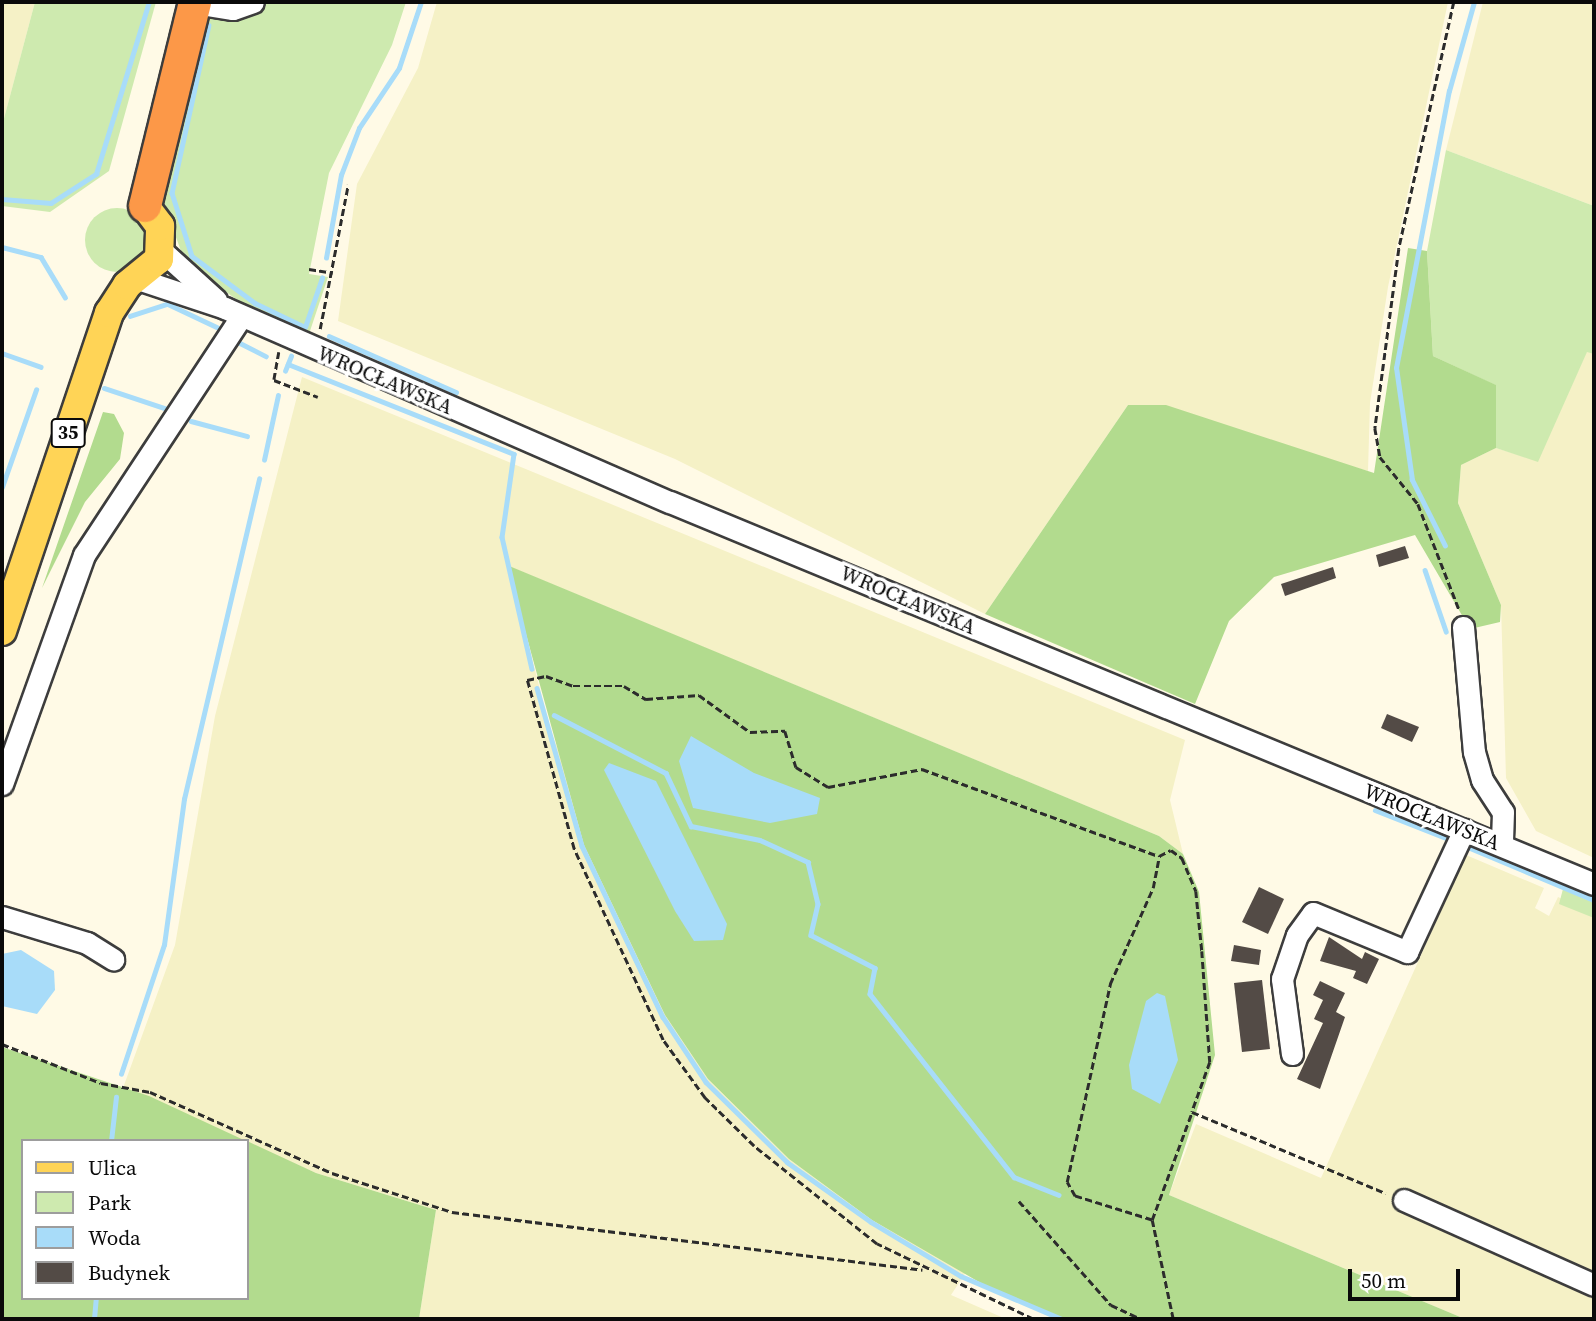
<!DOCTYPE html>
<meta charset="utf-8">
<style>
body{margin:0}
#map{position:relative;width:1596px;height:1321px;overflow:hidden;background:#fffae6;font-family:"Source Serif 4",serif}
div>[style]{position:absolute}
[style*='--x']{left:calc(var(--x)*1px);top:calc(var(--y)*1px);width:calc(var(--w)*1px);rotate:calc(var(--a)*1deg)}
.farmland>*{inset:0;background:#f5f1c6}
.green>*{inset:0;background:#ceeaaf}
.round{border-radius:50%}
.forest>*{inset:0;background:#b2db8e}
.water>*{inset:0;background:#a8dcf9}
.stream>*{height:4.5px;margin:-2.25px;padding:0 2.25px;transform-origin:2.25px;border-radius:2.25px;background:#a8dcf9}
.building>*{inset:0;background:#534b46}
.path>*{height:2.5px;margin-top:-1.25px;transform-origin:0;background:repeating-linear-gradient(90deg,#2c2c2c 0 7px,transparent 0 10.5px)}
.roads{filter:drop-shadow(2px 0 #3d3d3d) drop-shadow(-2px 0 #3d3d3d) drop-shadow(0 2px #3d3d3d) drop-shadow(0 -2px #3d3d3d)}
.minor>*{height:21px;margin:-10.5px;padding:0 10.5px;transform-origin:10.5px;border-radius:10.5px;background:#fff}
.major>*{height:28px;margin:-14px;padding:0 14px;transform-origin:14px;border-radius:14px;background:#ffd456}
.highway>*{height:32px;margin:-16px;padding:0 16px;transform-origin:16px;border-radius:16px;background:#fc9848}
span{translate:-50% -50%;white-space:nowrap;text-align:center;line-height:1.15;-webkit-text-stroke:7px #fff;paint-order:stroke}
.shield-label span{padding:2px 5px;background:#fff;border:2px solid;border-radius:5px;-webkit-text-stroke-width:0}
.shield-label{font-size:19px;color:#0a0a0a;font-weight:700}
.street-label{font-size:21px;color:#0a0a0a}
.frame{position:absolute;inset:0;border:4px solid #0a0a0a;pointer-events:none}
.legend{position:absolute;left:21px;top:1139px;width:228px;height:161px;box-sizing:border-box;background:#fff;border:2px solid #9d9d9d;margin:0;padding:9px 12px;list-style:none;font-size:21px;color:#0a0a0a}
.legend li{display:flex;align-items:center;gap:14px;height:35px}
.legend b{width:35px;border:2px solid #9d9d9d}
.scale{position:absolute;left:1348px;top:1269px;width:112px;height:32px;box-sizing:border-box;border:4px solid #0a0a0a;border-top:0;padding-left:9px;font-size:21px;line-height:24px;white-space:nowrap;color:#0a0a0a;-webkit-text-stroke:5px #fff;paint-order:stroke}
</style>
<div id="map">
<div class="farmland">
<i style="clip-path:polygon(2px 2px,35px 2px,2px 126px)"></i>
<i style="clip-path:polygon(437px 2px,1448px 2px,1388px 287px,1370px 403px,1368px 471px,1128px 405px,985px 614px,675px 459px,338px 321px,357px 184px,418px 68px)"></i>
<i style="clip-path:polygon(1483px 2px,1594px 2px,1594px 206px,1446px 150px)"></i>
<i style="clip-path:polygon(1587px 351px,1594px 354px,1594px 858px,1536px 831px,1506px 778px,1501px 605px,1458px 503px,1461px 465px,1496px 448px,1538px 461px)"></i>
<i style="clip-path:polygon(302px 377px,1185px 740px,1170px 800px,1183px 854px,1159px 836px,508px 566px,551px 732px,665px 1015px,708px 1079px,789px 1159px,872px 1220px,966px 1272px,951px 1295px,1006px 1319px,419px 1319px,436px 1210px,316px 1173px,123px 1088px,175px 945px,215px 716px)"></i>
<i style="clip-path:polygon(1466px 855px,1544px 888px,1535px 908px,1549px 916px,1558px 897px,1594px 914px,1594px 1274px,1406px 1189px,1396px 1210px,1594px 1299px,1593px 1319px,1465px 1319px,1169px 1195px,1196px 1124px,1321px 1178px)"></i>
</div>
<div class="green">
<i style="clip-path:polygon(35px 2px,156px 2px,109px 171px,50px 212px,2px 206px,2px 126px)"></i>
<i style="clip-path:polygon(262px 2px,406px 2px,392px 45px,329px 173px,309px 274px,328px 277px,309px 334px,244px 305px,185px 262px,161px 196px,206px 12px)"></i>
<i style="clip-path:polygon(1446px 150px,1594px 206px,1594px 354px,1587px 352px,1538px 462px,1496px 448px,1495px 385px,1433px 356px,1427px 251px)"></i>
<i class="round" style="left:85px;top:208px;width:64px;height:64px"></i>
<i style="clip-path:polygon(1563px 889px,1594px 903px,1594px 918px,1559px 904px)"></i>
</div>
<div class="forest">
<i style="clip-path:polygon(1408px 248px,1427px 251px,1433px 356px,1496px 385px,1496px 448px,1461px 465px,1458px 503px,1501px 605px,1500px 622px,1470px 629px,1415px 535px,1274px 577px,1229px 621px,1195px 704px,985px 614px,1128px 405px,1166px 405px,1374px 473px)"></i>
<i style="clip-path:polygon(103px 412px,114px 414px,124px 433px,120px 459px,85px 502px,42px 588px)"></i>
<i style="clip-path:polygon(507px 565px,1159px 836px,1183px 854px,1199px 892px,1215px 1055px,1169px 1195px,1465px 1319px,1061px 1319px,998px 1293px,872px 1220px,789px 1159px,708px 1079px,665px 1015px,584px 845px)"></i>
<i style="clip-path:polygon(2px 1047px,149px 1096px,246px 1141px,23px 1141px,23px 1298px,247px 1298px,247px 1141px,316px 1173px,436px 1210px,419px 1319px,2px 1319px)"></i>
</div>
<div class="water">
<i style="clip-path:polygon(691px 736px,754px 773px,820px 798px,817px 814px,770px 823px,693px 808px,679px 761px)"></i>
<i style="clip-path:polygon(609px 763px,656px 781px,727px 924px,723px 940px,694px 941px,675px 911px,604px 770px)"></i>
<i style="clip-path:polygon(21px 950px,54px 971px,55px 990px,37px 1014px,2px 1006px,2px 954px)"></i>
<i style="clip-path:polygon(1157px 993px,1165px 996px,1178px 1060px,1160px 1104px,1132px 1089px,1129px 1065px,1146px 1001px)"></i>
</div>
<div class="stream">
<i style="--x:209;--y:25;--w:172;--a:102.4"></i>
<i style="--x:172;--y:193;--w:66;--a:72.4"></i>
<i style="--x:192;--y:256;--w:79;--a:36.7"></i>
<i style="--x:255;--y:303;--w:55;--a:25.6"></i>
<i style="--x:305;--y:327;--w:52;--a:-70.9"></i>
<i style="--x:2;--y:199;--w:49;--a:4.7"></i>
<i style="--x:51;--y:203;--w:54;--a:-32.8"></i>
<i style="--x:96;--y:174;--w:180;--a:-72.9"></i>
<i style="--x:2;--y:247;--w:40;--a:14.4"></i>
<i style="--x:41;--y:257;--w:47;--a:59"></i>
<i style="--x:326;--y:258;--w:84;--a:-79.8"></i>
<i style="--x:341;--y:175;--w:50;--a:-69"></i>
<i style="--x:359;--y:128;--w:72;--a:-56.3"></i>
<i style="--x:399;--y:68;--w:70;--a:-71.6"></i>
<i style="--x:130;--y:316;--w:40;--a:-18"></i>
<i style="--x:168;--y:304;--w:61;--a:25.3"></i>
<i style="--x:329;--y:336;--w:139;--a:23.8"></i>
<i style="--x:240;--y:343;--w:29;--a:27"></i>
<i style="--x:2;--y:353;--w:41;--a:19.7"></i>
<i style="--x:288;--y:364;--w:243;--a:21.7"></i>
<i style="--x:514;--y:454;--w:84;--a:98.2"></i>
<i style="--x:502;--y:537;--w:135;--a:77.2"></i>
<i style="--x:285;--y:371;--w:16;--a:-68"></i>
<i style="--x:104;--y:388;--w:73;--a:18.4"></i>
<i style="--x:191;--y:421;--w:58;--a:15"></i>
<i style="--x:264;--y:460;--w:66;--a:-77.8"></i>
<i style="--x:2;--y:487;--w:103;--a:-70.7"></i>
<i style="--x:1445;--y:546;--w:74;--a:-116.6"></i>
<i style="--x:1412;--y:480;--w:113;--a:-98.1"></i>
<i style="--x:1396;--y:368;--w:282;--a:-79.2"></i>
<i style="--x:1449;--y:91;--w:92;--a:-74.3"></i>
<i style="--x:1425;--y:570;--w:65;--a:71"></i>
<i style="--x:537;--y:688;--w:164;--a:74.1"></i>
<i style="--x:582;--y:846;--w:189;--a:64.7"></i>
<i style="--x:663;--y:1017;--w:78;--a:56.5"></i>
<i style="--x:706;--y:1082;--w:114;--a:44.6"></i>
<i style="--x:787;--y:1162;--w:103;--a:35.5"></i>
<i style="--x:871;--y:1222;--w:105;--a:31"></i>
<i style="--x:961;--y:1276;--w:110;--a:23.1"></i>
<i style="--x:554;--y:715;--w:126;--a:27.4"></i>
<i style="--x:666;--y:773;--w:59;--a:64.7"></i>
<i style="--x:691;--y:826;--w:70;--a:11.5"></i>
<i style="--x:760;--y:840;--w:53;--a:24.6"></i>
<i style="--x:808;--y:862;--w:43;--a:76.6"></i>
<i style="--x:818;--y:904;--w:32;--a:103"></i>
<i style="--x:811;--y:935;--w:72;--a:27.3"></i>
<i style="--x:875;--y:968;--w:26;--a:101"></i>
<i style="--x:870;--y:994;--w:233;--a:51.8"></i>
<i style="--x:1014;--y:1177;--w:48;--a:21.8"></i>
<i style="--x:1375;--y:810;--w:82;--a:21.5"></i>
<i style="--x:1463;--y:845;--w:142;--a:22.8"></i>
<i style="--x:121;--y:1074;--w:136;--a:-71.6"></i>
<i style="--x:164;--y:945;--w:147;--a:-82.2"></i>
<i style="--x:184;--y:799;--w:329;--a:-76.8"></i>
<i style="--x:111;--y:1141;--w:44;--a:-83.5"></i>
<i style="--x:94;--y:1319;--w:21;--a:-85"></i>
</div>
<div class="building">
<i style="clip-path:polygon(1405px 546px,1409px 558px,1379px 567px,1376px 555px)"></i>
<i style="clip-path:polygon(1333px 567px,1336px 578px,1285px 596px,1281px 584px)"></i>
<i style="clip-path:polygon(1387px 714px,1419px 727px,1412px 742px,1381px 728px)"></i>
<i style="clip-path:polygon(1259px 887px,1284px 899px,1268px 934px,1242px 922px)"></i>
<i style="clip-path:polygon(1329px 937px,1362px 959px,1365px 952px,1379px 959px,1367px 984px,1353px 978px,1356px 971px,1320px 961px)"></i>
<i style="clip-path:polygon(1234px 945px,1261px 950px,1259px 965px,1231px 961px)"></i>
<i style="clip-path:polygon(1262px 980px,1270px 1049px,1242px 1052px,1234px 983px)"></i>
<i style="clip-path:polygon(1320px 981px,1345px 993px,1336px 1012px,1345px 1017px,1320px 1089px,1297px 1079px,1323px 1023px,1314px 1019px,1323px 1000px,1313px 995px)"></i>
</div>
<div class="path">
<i style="--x:1454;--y:2;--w:253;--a:102.6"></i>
<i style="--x:1399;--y:249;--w:181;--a:97.6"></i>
<i style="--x:1375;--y:428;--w:29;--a:80"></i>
<i style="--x:1380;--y:457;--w:60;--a:51"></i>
<i style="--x:1418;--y:504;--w:113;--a:68.7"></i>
<i style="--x:309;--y:269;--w:24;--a:9"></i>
<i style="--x:320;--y:329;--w:147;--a:-79"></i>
<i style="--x:279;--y:352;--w:28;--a:100"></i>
<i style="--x:274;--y:380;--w:47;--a:21.1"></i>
<i style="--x:2;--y:1044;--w:106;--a:21.5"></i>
<i style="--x:101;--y:1083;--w:50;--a:10.4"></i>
<i style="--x:150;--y:1092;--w:199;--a:24"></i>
<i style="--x:332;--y:1173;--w:126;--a:18"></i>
<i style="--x:452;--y:1212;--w:474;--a:7"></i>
<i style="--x:1019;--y:1201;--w:139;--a:48.5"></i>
<i style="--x:1111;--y:1305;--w:33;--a:25"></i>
<i style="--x:1152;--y:1220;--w:81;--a:-162.7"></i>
<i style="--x:1075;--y:1196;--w:16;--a:-120"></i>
<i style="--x:1067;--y:1182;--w:203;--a:-77.7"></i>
<i style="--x:1110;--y:984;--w:105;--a:-65.9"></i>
<i style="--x:1153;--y:888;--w:33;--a:-79"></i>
<i style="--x:1033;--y:1319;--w:173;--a:-154.3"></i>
<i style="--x:877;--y:1244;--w:157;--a:-141.5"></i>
<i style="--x:754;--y:1146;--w:69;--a:-135.6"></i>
<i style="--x:705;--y:1098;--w:72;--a:-125.9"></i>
<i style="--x:663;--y:1040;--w:211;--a:-115"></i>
<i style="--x:574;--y:849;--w:175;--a:-105.5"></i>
<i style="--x:527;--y:680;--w:19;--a:-12"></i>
<i style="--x:546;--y:676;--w:29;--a:20"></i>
<i style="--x:573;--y:686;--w:51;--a:0"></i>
<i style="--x:624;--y:686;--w:26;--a:31"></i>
<i style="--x:646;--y:699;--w:53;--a:-4.3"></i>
<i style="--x:699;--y:695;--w:63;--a:36"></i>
<i style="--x:750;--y:732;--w:35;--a:-2"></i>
<i style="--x:785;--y:731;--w:38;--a:73"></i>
<i style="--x:796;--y:767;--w:38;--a:32"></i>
<i style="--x:828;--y:787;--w:96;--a:-10.8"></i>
<i style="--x:922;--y:769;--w:252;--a:20.2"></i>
<i style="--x:1159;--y:856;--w:13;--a:-27"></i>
<i style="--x:1171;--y:850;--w:14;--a:36"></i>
<i style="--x:1182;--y:858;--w:36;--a:67"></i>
<i style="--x:1196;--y:891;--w:60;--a:84.3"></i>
<i style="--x:1202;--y:951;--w:111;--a:85.9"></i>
<i style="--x:1210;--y:1062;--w:53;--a:109.8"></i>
<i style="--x:1173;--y:1319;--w:101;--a:-102"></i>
<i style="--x:1152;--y:1220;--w:115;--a:-69.7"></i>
<i style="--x:1192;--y:1112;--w:210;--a:22.7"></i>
</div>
<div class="roads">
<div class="minor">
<i style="--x:194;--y:3;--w:39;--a:9"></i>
<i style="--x:233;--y:9;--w:21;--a:-19"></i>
<i style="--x:162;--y:251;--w:73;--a:42.2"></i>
<i style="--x:141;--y:280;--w:89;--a:18.4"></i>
<i style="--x:225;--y:308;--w:485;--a:23.6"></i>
<i style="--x:670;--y:502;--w:1000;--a:22.46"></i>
<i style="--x:1463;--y:627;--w:125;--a:85"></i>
<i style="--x:1474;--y:752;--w:29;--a:74"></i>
<i style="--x:1482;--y:780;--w:38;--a:57"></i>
<i style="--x:1503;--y:812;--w:33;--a:92"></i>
<i style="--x:2;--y:784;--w:243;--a:-70.3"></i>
<i style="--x:84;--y:555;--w:285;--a:-56.6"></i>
<i style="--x:2;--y:917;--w:89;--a:17"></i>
<i style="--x:87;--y:943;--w:31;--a:32"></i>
<i style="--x:1292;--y:1054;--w:76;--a:-97.6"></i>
<i style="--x:1282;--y:979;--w:46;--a:-71.2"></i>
<i style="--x:1297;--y:935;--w:27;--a:-54"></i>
<i style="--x:1313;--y:913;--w:102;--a:22.5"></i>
<i style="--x:1407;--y:952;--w:135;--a:-65"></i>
<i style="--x:1404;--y:1200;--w:208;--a:24.1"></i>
</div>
<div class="major">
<i style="--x:2;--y:631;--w:336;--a:-71.4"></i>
<i style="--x:109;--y:313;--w:33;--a:-57"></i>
<i style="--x:127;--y:285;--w:41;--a:-39.1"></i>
<i style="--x:159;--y:259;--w:33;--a:-88"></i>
<i style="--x:160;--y:226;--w:25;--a:-127"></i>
</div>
<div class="highway">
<i style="--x:145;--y:206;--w:210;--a:-76.2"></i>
</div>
</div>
<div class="shield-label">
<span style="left:68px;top:433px">35</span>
</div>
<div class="street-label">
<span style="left:385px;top:380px;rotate:23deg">WROCŁAWSKA</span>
<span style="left:908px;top:600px;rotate:23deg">WROCŁAWSKA</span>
<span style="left:1432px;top:817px;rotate:22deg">WROCŁAWSKA</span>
</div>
<div class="frame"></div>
<ul class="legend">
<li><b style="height:9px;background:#ffd456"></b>Ulica</li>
<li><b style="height:19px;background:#ceeaaf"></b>Park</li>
<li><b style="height:19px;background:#a8dcf9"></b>Woda</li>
<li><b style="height:19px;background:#534b46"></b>Budynek</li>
</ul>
<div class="scale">50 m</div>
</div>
